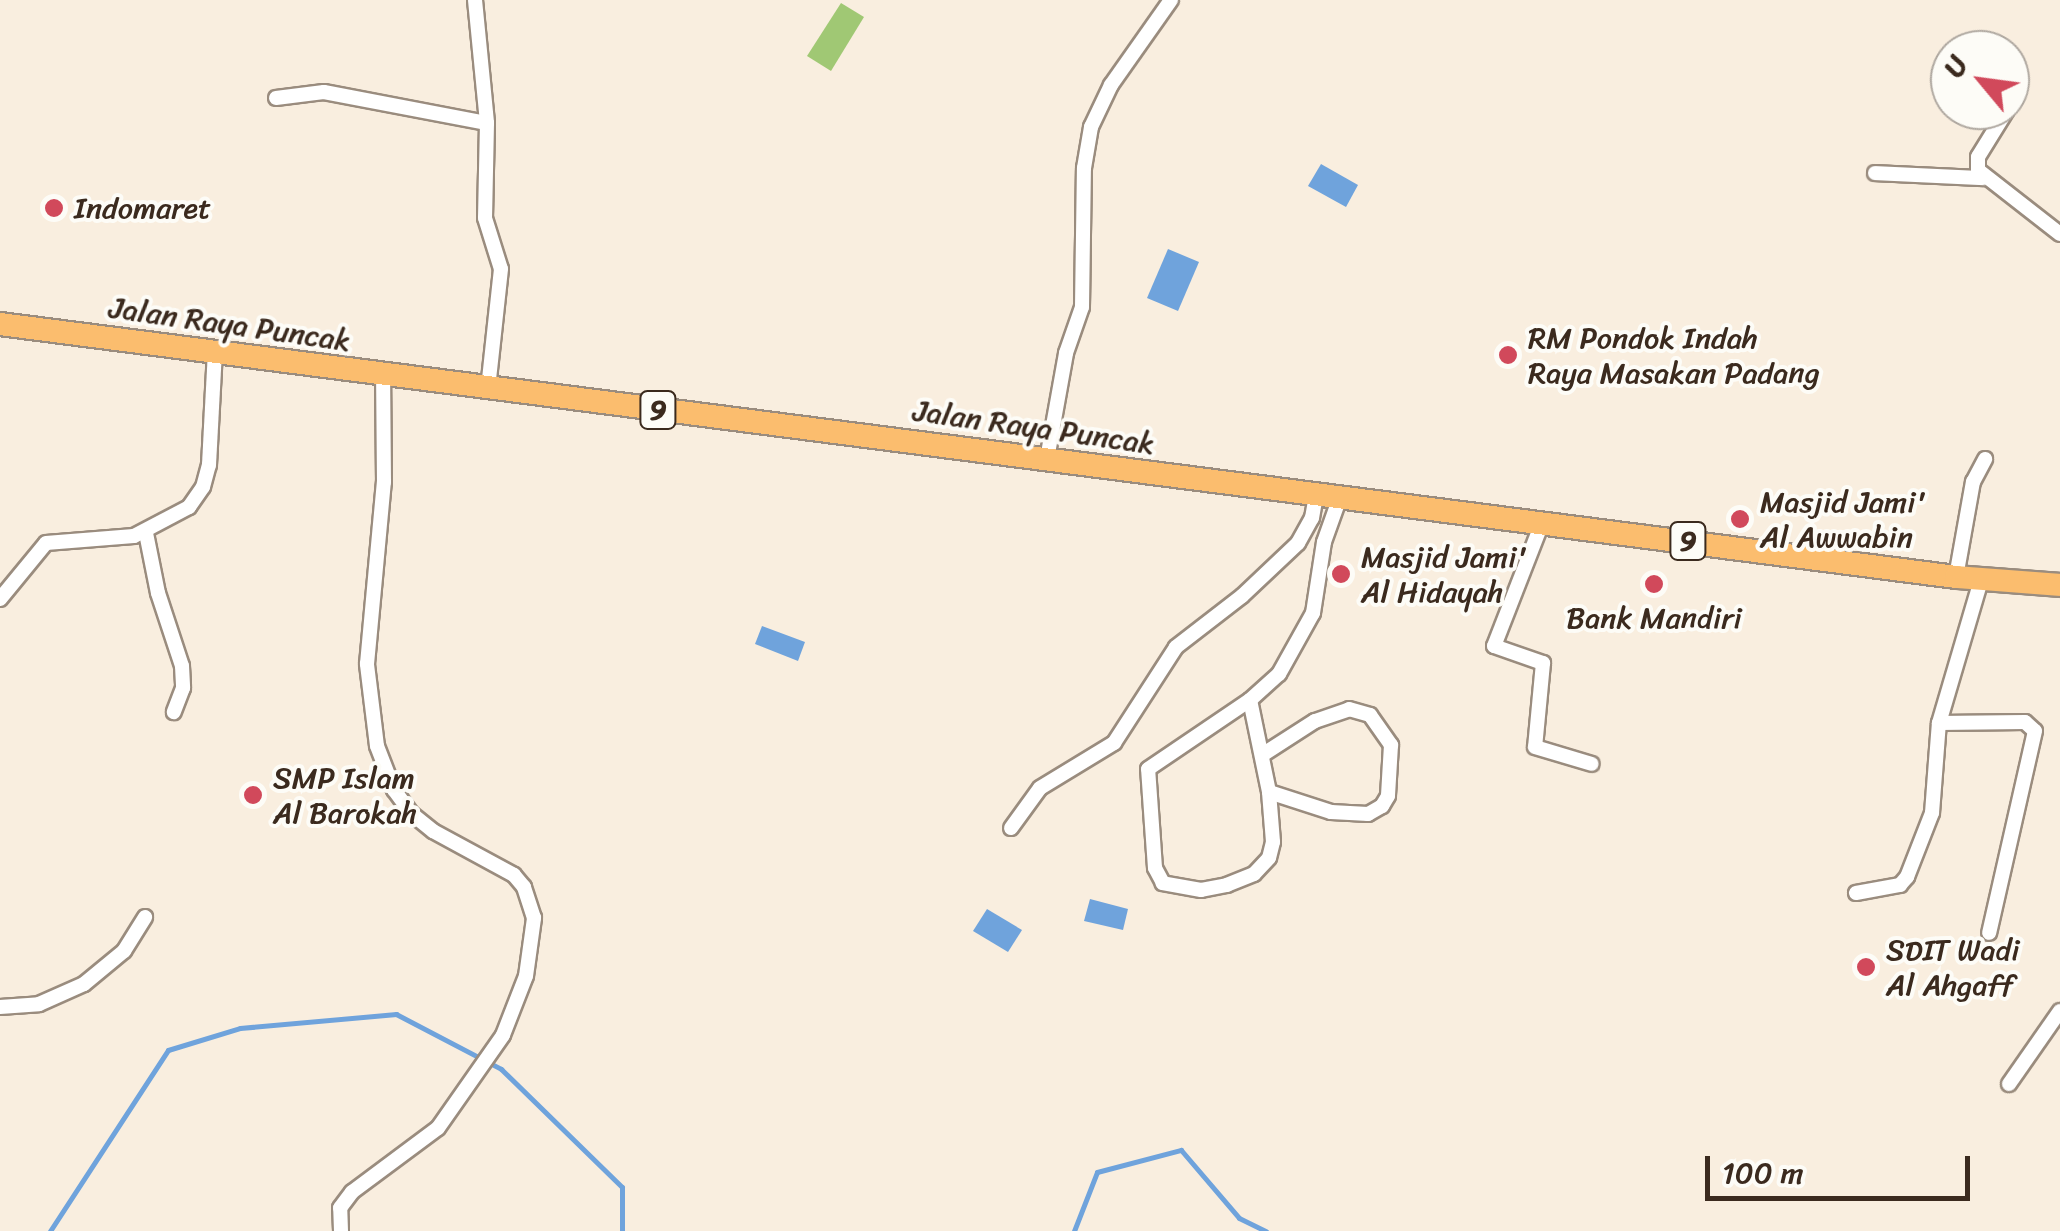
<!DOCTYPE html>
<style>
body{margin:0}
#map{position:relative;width:2060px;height:1231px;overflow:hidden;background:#f9eedf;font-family:Sriracha,sans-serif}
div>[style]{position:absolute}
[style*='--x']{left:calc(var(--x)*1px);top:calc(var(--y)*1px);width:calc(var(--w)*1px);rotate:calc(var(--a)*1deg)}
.green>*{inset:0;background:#a0c874}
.water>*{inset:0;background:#6fa3dc}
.stream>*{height:5px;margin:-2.5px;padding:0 2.5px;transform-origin:2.5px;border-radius:2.5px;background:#6fa3dc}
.roads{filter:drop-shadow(2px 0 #9a8c7e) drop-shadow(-2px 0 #9a8c7e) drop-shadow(0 2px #9a8c7e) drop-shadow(0 -2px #9a8c7e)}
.minor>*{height:14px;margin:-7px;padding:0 7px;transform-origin:7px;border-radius:7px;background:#fff}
.trunk>*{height:22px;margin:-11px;padding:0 11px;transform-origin:11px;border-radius:11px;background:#fbbd6e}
.dots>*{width:28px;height:28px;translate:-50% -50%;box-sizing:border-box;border:5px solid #fdfcf7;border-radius:50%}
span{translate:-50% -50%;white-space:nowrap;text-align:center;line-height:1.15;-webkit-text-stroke:8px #fdfcf7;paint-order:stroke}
.shield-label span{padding:2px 8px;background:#fdfcf7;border:2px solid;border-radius:8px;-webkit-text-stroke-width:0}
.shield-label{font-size:28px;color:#3b2a1e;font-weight:700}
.poi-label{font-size:30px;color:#3b2a1e}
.left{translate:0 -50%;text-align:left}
.street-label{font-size:30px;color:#3b2a1e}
.north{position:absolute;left:1930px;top:30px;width:100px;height:100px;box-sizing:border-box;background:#fdfcf7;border:2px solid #afa8a0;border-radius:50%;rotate:299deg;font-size:28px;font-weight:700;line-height:40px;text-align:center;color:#3b2a1e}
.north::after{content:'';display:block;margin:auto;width:35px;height:45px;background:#d1495b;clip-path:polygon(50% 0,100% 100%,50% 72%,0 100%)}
.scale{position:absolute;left:1705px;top:1156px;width:265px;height:45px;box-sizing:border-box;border:5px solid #3b2a1e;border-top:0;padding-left:12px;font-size:30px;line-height:35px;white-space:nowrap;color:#3b2a1e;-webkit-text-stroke:8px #fdfcf7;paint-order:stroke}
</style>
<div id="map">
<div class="green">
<i style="clip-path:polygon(841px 3px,864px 17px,831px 71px,807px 56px)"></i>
</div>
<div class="water">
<i style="clip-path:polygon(1321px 164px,1358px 185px,1346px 207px,1308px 186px)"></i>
<i style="clip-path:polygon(1168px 249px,1199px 262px,1178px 311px,1147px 298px)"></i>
<i style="clip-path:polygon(762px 626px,805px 642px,798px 661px,755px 644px)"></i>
<i style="clip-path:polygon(1090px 899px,1128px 909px,1123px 930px,1084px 921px)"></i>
<i style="clip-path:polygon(987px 909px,1022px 930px,1008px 952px,973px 931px)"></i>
</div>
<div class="stream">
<i style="--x:50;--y:1231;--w:216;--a:-56.9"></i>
<i style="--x:168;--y:1050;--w:75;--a:-17"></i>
<i style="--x:240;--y:1028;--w:157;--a:-5.1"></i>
<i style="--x:396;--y:1014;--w:119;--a:27.6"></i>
<i style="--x:501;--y:1069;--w:169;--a:44.3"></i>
<i style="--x:622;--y:1187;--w:44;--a:90"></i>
<i style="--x:1074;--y:1231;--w:63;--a:-68.7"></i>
<i style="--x:1097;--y:1172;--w:87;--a:-14.7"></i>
<i style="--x:1181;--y:1150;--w:89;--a:49.5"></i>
<i style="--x:1239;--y:1218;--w:30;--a:26"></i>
</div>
<div class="roads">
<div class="minor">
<i style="--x:475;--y:0;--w:124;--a:84.4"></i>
<i style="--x:487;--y:123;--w:95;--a:91.2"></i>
<i style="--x:485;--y:218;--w:53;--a:72.6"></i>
<i style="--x:501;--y:269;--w:120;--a:96.2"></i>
<i style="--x:276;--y:98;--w:48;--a:-7.1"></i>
<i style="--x:324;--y:92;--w:166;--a:10.8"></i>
<i style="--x:2007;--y:110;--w:55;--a:121.7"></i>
<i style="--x:1978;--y:157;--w:13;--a:90"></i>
<i style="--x:1978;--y:170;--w:104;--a:38"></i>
<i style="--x:1875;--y:173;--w:108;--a:2.7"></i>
<i style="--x:1047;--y:459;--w:108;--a:-79.8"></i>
<i style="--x:1066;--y:353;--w:49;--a:-70.8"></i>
<i style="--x:1082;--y:307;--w:139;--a:-89.2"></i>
<i style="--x:1084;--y:168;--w:42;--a:-80.3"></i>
<i style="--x:1091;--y:127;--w:47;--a:-64.5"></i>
<i style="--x:1111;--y:85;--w:104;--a:-54.8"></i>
<i style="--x:1542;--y:523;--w:132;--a:111.3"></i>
<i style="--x:1494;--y:646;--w:52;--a:19.1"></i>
<i style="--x:1543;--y:663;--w:84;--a:95.4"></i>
<i style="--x:1535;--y:747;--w:59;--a:16.6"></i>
<i style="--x:146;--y:533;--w:61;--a:78.7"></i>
<i style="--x:158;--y:593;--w:77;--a:71.8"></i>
<i style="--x:182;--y:666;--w:22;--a:87"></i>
<i style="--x:183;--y:688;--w:26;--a:111"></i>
<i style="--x:1956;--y:577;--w:97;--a:-79.9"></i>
<i style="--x:1973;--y:482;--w:26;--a:-62"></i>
<i style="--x:0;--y:599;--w:72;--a:-50.6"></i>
<i style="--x:46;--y:543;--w:88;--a:-4.5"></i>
<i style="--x:134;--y:536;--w:62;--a:-27.8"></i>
<i style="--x:189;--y:507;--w:24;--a:-55"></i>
<i style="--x:203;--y:487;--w:23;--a:-75"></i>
<i style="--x:209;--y:465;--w:113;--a:-87"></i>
<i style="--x:1250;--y:700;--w:94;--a:78.3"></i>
<i style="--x:1269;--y:792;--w:50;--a:85.4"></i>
<i style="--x:1273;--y:842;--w:16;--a:104"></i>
<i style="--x:1269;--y:858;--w:22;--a:133"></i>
<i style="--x:1254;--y:874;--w:29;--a:158"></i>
<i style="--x:1227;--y:885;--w:26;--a:169"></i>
<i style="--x:1201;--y:890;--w:39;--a:-170"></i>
<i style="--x:1163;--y:883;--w:17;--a:-118"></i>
<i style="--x:1155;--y:868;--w:99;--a:-94"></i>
<i style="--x:1148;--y:769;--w:123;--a:-34.1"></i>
<i style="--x:1250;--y:700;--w:39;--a:-42"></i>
<i style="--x:1279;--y:674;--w:70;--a:-60.9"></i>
<i style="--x:1313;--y:613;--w:72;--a:-81.2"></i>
<i style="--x:1324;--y:542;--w:48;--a:-70.4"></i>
<i style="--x:1939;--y:723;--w:86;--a:-0.7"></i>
<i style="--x:2025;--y:722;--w:13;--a:42"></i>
<i style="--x:2035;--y:731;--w:207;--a:102.8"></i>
<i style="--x:1262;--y:755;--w:63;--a:-32.7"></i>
<i style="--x:1315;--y:721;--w:36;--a:-19"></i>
<i style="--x:1349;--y:709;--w:22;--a:16"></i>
<i style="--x:1370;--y:715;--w:37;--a:55"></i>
<i style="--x:1391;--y:745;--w:51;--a:93.4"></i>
<i style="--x:1388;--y:796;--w:12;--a:121"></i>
<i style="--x:1382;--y:806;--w:16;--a:150"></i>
<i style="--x:1368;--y:814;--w:37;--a:-177"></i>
<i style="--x:1331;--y:812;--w:65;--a:-162.1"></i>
<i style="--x:1011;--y:828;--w:49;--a:-54.1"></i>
<i style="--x:1040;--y:788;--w:87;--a:-31.3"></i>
<i style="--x:1114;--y:743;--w:114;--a:-57.1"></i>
<i style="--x:1176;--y:647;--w:83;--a:-37.7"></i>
<i style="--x:1242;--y:596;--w:77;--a:-43.4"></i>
<i style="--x:1298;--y:543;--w:29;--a:-61"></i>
<i style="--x:1312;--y:518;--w:23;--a:-80"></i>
<i style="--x:1856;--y:893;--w:45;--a:-10.3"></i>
<i style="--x:1900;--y:885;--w:11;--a:-49"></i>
<i style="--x:1907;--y:877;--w:69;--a:-68.7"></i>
<i style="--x:1932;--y:813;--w:90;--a:-85.6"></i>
<i style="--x:1939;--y:723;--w:149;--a:-73.6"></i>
<i style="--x:0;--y:1007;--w:39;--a:-4"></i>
<i style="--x:39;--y:1004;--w:49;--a:-24"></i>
<i style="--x:84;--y:984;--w:52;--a:-39.5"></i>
<i style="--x:124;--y:951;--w:40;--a:-58"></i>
<i style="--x:2009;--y:1084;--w:89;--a:-55.1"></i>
<i style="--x:341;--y:1231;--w:23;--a:-92"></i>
<i style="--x:340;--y:1208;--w:20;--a:-53"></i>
<i style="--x:352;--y:1192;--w:107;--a:-36.7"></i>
<i style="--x:438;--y:1128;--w:113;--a:-55"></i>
<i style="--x:503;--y:1035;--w:63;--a:-68.7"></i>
<i style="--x:526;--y:976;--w:59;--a:-82.1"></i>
<i style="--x:534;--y:918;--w:33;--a:-108"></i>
<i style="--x:524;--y:887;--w:16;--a:-130"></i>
<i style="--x:514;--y:875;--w:92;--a:-151.5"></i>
<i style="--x:433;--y:831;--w:28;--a:-141"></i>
<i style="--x:411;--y:813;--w:29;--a:-126"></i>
<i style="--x:394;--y:790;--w:47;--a:-111.1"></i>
<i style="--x:377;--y:746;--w:83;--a:-97"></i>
<i style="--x:367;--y:664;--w:183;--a:-84.7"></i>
<i style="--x:384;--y:482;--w:108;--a:-90.5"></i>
</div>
<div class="trunk">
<i style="--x:0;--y:324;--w:1972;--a:7.37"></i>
<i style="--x:1956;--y:577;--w:104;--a:4.4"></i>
</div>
</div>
<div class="dots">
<i style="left:54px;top:208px;background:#d1495b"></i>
<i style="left:1508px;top:355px;background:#d1495b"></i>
<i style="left:1740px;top:519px;background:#d1495b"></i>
<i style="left:1341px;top:574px;background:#d1495b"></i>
<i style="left:1654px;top:584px;background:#d1495b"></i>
<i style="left:253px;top:795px;background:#d1495b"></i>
<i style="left:1866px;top:967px;background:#d1495b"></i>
</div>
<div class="shield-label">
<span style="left:658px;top:410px">9</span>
<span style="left:1688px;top:541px">9</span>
</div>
<div class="poi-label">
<span class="left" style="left:74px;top:208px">Indomaret</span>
<span class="left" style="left:1528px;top:355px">RM Pondok Indah<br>Raya Masakan Padang</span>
<span class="left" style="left:1760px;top:519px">Masjid Jami'<br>Al Awwabin</span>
<span class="left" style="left:1361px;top:574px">Masjid Jami'<br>Al Hidayah</span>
<span style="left:1654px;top:618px">Bank Mandiri</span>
<span class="left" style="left:273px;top:795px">SMP Islam<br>Al Barokah</span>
<span class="left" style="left:1886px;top:967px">SDIT Wadi<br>Al Ahgaff</span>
</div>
<div class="street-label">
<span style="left:230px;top:324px;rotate:8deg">Jalan Raya Puncak</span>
<span style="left:1034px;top:427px;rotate:8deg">Jalan Raya Puncak</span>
</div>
<div class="north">U</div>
<div class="scale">100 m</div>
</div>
